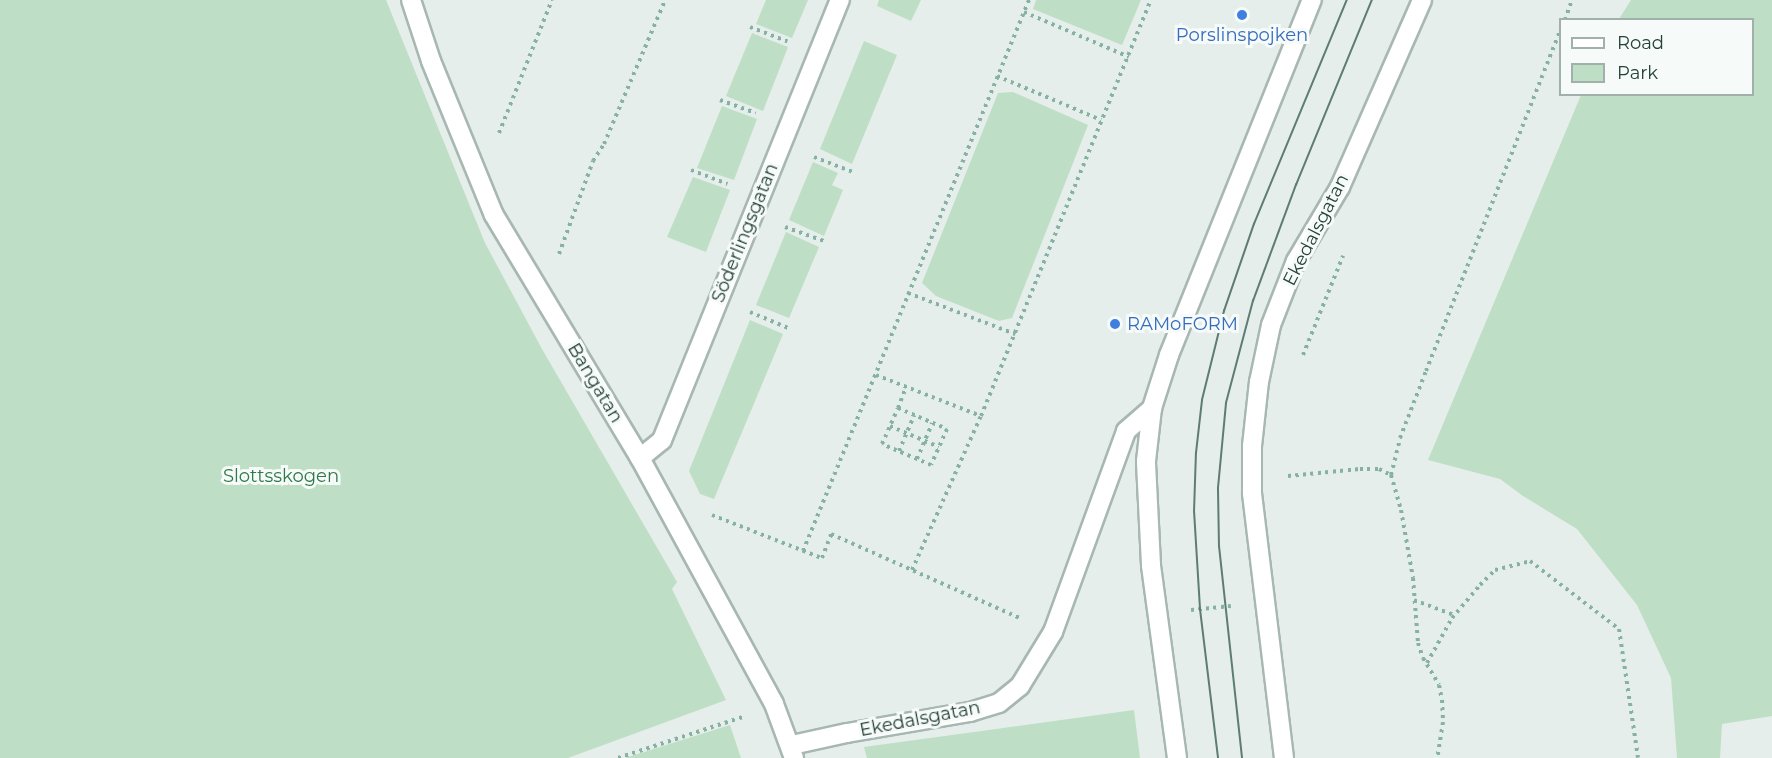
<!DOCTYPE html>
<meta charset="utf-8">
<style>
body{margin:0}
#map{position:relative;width:1772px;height:758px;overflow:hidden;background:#e5eeea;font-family:Montserrat,sans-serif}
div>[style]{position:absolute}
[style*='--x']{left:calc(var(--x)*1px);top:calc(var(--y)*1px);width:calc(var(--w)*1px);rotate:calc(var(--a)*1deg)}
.green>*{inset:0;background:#bedfc5}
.path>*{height:4px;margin-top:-2px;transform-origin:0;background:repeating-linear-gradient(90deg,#85b2a2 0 3px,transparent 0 7.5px)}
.roads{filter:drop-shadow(2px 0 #a7b7b1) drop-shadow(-2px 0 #a7b7b1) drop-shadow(0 2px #a7b7b1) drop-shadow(0 -2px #a7b7b1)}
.minor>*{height:18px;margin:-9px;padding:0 9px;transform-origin:9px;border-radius:9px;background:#fff}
.tram>*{height:1.5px;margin:-0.75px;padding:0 0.75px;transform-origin:0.75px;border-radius:0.75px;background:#5e7c73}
.dots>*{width:16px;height:16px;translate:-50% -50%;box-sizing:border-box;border:3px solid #f6faf8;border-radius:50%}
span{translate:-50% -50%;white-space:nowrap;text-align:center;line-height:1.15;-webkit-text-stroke:6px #f6faf8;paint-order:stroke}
.shop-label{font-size:18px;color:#366cbe}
.left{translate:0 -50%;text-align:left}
.street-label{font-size:18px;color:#234138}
.park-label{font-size:18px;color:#2d7947}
.legend{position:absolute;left:1559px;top:18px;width:195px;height:78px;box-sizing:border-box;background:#f6faf8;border:2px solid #a2b0ab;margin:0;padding:8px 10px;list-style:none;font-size:18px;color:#234138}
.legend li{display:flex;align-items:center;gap:12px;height:30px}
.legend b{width:30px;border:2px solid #a2b0ab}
</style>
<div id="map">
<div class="green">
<i style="clip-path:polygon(0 0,386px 0,485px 243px,542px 349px,677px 582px,672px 589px,726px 700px,568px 758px,0 758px)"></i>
<i style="clip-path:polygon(766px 0,808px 0,792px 38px,756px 24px)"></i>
<i style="clip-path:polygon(879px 0,921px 0,911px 21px,877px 6px)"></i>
<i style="clip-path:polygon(1036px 0,1141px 0,1122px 45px,1033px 9px)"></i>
<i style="clip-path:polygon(1631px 0,1772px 0,1772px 716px,1722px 724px,1720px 758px,1677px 758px,1671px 678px,1637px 605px,1577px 529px,1523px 496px,1500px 479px,1428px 460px,1581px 95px,1752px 94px,1752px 20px,1619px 19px)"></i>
<i style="clip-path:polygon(752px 33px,788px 47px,763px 111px,726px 96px)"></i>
<i style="clip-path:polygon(864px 41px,897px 55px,852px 164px,820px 149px)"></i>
<i style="clip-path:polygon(1013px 92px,1088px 125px,1012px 318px,999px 321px,936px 296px,922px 283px,998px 93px)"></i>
<i style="clip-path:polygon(722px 106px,757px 119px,734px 180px,697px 168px)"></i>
<i style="clip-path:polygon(813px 162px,838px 173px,832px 185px,843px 190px,824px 236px,789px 220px)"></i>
<i style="clip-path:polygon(693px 177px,730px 190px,706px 252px,667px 237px)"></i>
<i style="clip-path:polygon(786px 232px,819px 247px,789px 318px,756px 305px)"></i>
<i style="clip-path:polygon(750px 320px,783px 334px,714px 499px,700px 494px,689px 471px)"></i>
<i style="clip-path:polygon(1134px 710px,1140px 758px,867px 758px,864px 747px)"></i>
<i style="clip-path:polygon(730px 725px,741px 758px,625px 758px)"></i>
</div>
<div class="path">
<i style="--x:1024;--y:12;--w:114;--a:23.2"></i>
<i style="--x:1565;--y:20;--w:21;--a:-71"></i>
<i style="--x:750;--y:27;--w:40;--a:21"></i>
<i style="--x:997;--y:76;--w:113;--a:22.9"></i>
<i style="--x:720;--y:100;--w:38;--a:20"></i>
<i style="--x:499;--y:133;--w:143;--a:-68.3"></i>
<i style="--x:814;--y:157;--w:42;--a:21"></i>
<i style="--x:691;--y:170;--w:39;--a:21"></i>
<i style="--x:785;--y:227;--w:41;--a:19.7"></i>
<i style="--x:559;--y:254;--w:99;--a:-69.9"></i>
<i style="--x:593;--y:161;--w:20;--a:-57"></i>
<i style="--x:604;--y:144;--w:156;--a:-67"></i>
<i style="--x:908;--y:293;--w:115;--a:21"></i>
<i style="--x:750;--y:312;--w:41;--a:22.8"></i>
<i style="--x:1303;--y:355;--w:107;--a:-68"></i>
<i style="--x:876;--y:375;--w:113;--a:21.3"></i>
<i style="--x:898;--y:408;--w:53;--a:23.2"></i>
<i style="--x:947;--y:429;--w:39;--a:114"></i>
<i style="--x:931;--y:465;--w:53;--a:-156.8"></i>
<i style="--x:882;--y:444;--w:39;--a:-66"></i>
<i style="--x:898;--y:408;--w:22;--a:-69"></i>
<i style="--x:890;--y:426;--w:53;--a:23.2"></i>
<i style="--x:899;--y:451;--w:39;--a:-67"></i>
<i style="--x:917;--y:459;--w:39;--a:-67"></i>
<i style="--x:1391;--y:475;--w:38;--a:-76"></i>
<i style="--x:1400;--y:438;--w:72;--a:-68.8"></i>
<i style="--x:1426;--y:371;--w:366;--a:-68.5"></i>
<i style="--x:1288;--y:476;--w:72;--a:-5.6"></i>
<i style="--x:1360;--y:469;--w:19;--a:0"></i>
<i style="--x:1379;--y:469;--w:13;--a:27"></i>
<i style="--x:1391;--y:475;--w:36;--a:74"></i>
<i style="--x:1401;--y:510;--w:69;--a:80"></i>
<i style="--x:1413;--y:578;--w:65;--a:85.6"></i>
<i style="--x:1418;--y:643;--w:16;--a:72"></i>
<i style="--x:1423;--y:658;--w:31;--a:59"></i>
<i style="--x:1439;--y:685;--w:15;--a:79"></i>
<i style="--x:1442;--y:700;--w:22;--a:87"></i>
<i style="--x:1443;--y:722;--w:36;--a:99"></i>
<i style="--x:712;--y:515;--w:118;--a:21.4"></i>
<i style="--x:822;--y:558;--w:26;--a:-69"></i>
<i style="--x:831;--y:534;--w:207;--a:24"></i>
<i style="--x:803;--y:551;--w:596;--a:-67.7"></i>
<i style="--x:912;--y:570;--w:169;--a:-65.9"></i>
<i style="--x:981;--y:416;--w:449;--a:-67.8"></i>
<i style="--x:1414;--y:600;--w:43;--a:20.6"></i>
<i style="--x:1191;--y:610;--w:40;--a:-5.7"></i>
<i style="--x:1427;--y:663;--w:51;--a:-60.9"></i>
<i style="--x:1452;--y:618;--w:43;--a:-49.7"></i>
<i style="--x:1480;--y:585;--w:21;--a:-45"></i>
<i style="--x:1495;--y:570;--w:36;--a:-14"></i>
<i style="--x:1530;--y:561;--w:112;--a:37.4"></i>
<i style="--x:1619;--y:629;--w:130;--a:81.6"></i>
<i style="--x:618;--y:758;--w:132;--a:-18.2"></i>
</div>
<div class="roads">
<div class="minor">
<i style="--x:411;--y:0;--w:64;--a:71.8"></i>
<i style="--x:431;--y:61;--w:166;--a:67.8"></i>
<i style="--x:494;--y:215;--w:283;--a:59"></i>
<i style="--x:640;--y:458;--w:280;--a:61.4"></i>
<i style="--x:774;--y:704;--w:58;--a:69.7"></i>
<i style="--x:640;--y:458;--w:28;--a:-39"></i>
<i style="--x:662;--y:440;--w:475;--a:-68"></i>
<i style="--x:792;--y:745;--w:56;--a:-12.3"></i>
<i style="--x:847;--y:733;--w:125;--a:-9.7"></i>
<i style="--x:970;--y:712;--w:30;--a:-17"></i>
<i style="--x:999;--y:703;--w:27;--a:-39"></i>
<i style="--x:1020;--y:686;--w:63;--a:-58.6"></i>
<i style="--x:1053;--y:632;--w:214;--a:-70"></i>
<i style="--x:1126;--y:431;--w:35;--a:-41"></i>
<i style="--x:1177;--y:758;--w:195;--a:-97.7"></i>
<i style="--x:1151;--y:565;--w:104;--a:-92.8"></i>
<i style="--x:1146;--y:461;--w:53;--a:-83.5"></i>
<i style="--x:1152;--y:408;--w:56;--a:-72.2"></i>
<i style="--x:1169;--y:355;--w:383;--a:-68.1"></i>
<i style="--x:1284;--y:758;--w:267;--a:-96.9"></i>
<i style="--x:1252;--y:493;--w:47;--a:-90"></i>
<i style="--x:1252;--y:446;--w:64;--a:-83.8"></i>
<i style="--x:1259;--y:382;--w:58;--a:-78.1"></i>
<i style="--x:1271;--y:325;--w:69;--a:-68.7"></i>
<i style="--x:1296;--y:261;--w:86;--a:-59.3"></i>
<i style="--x:1340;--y:187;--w:204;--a:-66.3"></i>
</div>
</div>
<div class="tram">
<i style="--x:1218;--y:758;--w:150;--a:-96.9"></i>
<i style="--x:1200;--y:609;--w:97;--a:-93.5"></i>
<i style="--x:1194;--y:512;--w:59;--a:-88.1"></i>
<i style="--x:1196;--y:453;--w:53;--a:-83.5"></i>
<i style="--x:1202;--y:400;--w:92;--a:-76.1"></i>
<i style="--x:1224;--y:311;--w:92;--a:-71"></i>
<i style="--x:1254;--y:224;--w:243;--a:-67.5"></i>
<i style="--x:1242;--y:758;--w:212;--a:-96.2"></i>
<i style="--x:1219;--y:547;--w:59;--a:-91"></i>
<i style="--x:1218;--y:488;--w:85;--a:-84.6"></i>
<i style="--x:1226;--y:403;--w:106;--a:-75.2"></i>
<i style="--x:1253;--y:301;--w:124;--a:-69.7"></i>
<i style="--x:1296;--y:185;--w:200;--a:-67.7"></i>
</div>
<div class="dots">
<i style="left:1242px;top:15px;background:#3f7fe0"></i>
<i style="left:1115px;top:324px;background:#3f7fe0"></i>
</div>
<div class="shop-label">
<span style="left:1242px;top:35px">Porslinspojken</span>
<span class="left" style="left:1127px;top:324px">RAMoFORM</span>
</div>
<div class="street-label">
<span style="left:1316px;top:230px;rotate:-63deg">Ekedalsgatan</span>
<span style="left:745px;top:233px;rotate:-68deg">Söderlingsgatan</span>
<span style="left:595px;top:383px;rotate:59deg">Bangatan</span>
<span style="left:920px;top:719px;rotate:-11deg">Ekedalsgatan</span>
</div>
<div class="park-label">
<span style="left:281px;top:476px">Slottsskogen</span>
</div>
<ul class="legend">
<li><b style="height:8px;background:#fff"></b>Road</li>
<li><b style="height:16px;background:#bedfc5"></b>Park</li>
</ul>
</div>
